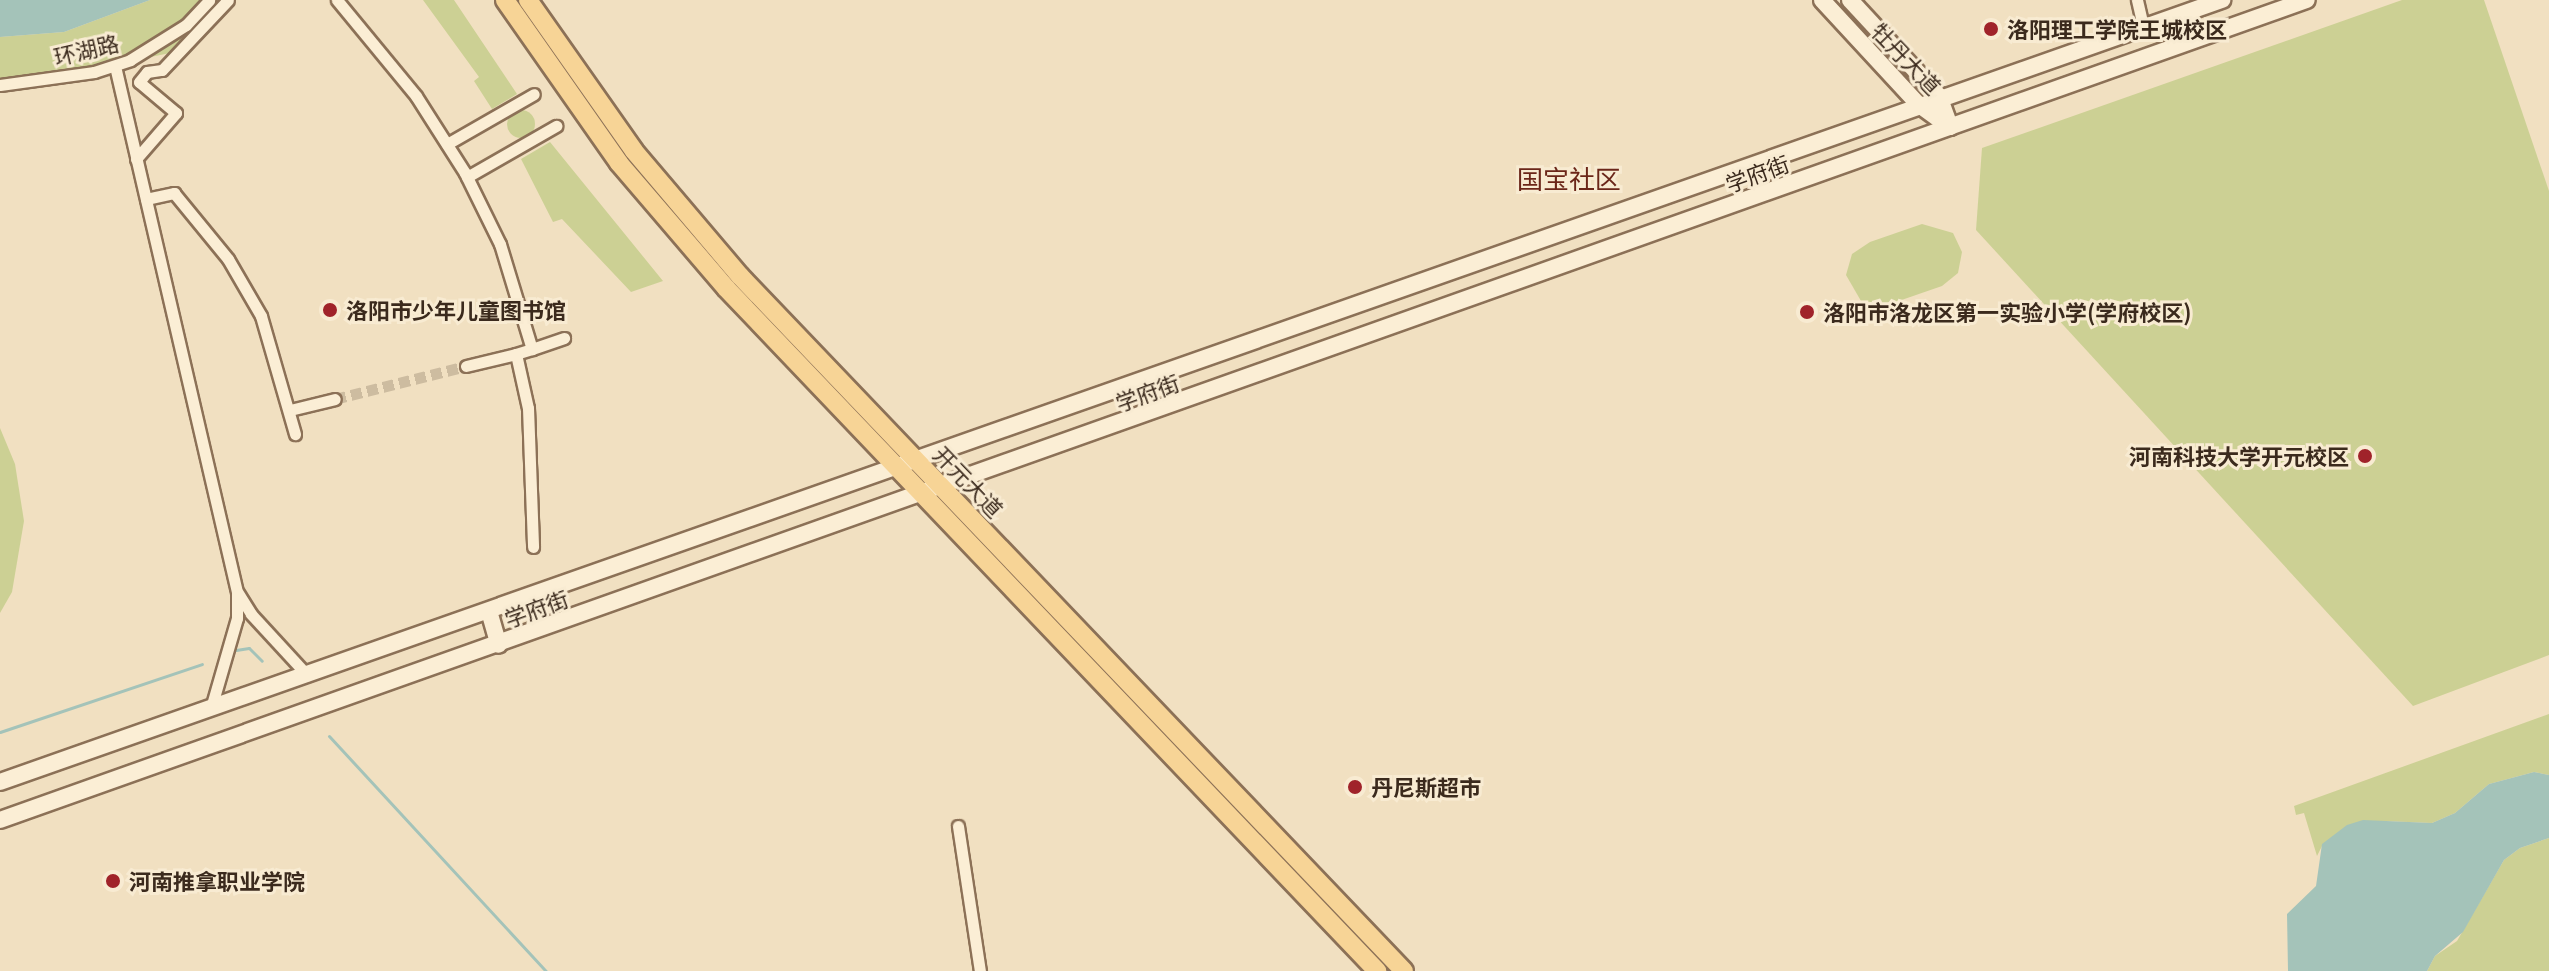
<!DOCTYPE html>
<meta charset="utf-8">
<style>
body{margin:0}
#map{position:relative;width:2549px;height:971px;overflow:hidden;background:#f1e0c1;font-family:Georgia,"Noto Sans SC",serif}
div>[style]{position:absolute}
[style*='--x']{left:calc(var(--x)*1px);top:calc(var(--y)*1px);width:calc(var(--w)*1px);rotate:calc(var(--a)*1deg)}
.green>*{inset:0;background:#ccd094}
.round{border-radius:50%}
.water>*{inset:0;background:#a4c3b9}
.stream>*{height:3px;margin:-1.5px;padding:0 1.5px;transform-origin:1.5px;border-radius:1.5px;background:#a4c3b9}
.street-tunnel>*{height:11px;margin-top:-5.5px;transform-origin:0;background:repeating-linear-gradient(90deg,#cdbca0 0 11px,transparent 0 16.5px)}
.roads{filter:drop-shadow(2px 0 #8c7157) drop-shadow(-2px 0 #8c7157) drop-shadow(0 2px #8c7157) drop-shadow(0 -2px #8c7157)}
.street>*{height:11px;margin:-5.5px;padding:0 5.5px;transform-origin:5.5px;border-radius:5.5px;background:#fbeed5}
.secondary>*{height:16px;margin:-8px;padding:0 8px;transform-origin:8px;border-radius:8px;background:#fbeed5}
.primary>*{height:18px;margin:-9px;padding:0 9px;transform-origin:9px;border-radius:9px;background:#f7d496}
.dots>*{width:22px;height:22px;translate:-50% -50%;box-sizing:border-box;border:4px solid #f8ebd2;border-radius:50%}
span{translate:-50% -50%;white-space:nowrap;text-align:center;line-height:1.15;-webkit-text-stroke:6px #f8ebd2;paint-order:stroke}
.poi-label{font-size:22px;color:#3b2a1d;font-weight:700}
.left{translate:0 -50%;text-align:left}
.right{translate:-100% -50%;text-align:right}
.street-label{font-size:22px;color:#3b2a1d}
.quarter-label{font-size:26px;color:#6b2619}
</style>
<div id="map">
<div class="green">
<i style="clip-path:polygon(150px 0,223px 0,170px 53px,0 88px,0 37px,64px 32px)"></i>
<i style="clip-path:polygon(423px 0,454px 0,517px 94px,492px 109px,474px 81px,479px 77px)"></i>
<i style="clip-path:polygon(2402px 0,2484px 0,2549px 191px,2549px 655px,2413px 706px,1976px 230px,1982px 148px)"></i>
<i class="round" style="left:507px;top:110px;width:28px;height:28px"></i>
<i style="clip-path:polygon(550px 142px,663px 281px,631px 292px,562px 219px,553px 222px,521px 159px)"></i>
<i style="clip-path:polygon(1922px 224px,1953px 233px,1962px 252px,1958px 273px,1942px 286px,1890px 304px,1861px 301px,1846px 275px,1852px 254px,1870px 242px)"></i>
<i style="clip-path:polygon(0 428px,15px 464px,24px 521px,12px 592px,0 613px)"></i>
<i style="clip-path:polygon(2549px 714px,2549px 775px,2534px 772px,2489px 784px,2455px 813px,2432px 823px,2384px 821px,2323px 844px,2317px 856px,2304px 813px,2296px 815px,2294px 806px)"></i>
<i style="clip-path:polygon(2549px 838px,2549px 971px,2427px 971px,2435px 956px,2457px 941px,2504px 860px,2520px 848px)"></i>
</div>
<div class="water">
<i style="clip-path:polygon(0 0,150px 0,64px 32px,0 37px)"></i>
<i style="clip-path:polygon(2534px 772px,2549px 775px,2549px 838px,2520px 848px,2504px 860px,2463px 932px,2435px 956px,2427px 971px,2288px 971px,2287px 914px,2316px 886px,2322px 844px,2347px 825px,2363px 820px,2432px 823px,2455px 813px,2489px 784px)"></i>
</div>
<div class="stream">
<i style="--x:236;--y:650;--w:13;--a:-9"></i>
<i style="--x:249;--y:648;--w:18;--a:45"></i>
<i style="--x:0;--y:732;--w:213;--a:-18.6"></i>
<i style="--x:329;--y:736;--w:320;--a:47.3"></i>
</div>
<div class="street-tunnel">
<i style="--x:335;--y:399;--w:135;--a:-14.1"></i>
</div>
<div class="roads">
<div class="street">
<i style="--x:337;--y:0;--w:124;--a:50.5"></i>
<i style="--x:416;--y:96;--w:91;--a:57.5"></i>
<i style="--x:465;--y:173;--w:79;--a:63.8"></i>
<i style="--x:500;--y:244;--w:110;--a:73.1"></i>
<i style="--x:532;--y:349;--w:17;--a:163"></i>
<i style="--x:516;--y:354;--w:55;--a:77.5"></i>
<i style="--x:528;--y:408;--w:139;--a:87.9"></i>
<i style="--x:2137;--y:0;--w:28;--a:77"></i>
<i style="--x:115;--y:66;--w:540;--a:76.94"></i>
<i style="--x:237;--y:592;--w:26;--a:90"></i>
<i style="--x:237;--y:618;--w:94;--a:106.1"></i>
<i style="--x:0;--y:85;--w:95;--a:-7.9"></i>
<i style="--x:94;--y:72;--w:38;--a:-18"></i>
<i style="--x:130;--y:60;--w:66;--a:-32"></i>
<i style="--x:186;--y:25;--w:34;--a:-47"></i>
<i style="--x:447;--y:144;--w:100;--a:-29.9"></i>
<i style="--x:136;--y:159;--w:61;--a:-49"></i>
<i style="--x:176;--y:113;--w:48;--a:-140"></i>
<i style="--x:139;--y:82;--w:13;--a:-51"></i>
<i style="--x:147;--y:72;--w:15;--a:-8"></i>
<i style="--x:162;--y:70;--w:96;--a:-46.7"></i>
<i style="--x:467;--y:177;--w:103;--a:-29.8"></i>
<i style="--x:146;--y:199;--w:29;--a:-12"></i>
<i style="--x:174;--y:193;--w:85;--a:50.7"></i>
<i style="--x:228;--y:259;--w:66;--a:59.9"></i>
<i style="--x:261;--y:316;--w:123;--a:73.9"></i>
<i style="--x:532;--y:349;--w:34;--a:-19"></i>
<i style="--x:466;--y:366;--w:51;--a:-13.5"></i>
<i style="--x:290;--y:410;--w:46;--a:-13.7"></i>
<i style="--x:238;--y:593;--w:25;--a:58"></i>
<i style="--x:251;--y:614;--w:83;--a:47.4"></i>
<i style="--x:958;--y:826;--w:147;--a:81.4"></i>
</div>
<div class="secondary">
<i style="--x:1822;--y:0;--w:142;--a:47.3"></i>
<i style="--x:1918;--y:104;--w:39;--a:36"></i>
<i style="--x:1850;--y:0;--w:131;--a:47.2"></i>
<i style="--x:1939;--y:96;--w:33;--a:70"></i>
<i style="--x:489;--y:611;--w:35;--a:74"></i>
<i style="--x:0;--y:782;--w:2356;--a:-19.39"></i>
<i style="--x:0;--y:820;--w:2448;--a:-19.57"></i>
</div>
<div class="primary">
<i style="--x:505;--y:0;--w:199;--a:55"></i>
<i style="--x:619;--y:163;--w:165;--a:49.4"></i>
<i style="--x:726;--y:288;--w:944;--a:46.37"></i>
<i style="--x:528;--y:0;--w:184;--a:54.9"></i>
<i style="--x:634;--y:151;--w:164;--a:49.7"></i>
<i style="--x:740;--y:276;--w:961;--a:46.31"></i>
</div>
</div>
<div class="dots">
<i style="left:1991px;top:29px;background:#a0232a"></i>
<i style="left:330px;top:310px;background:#a0232a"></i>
<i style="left:1807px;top:312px;background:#a0232a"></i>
<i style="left:2365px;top:456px;background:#a0232a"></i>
<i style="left:1355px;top:787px;background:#a0232a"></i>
<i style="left:113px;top:881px;background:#a0232a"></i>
</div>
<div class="poi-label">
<span class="left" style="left:2007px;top:29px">洛阳理工学院王城校区</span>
<span class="left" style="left:346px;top:310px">洛阳市少年儿童图书馆</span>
<span class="left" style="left:1823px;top:312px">洛阳市洛龙区第一实验小学(学府校区)</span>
<span class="right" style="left:2349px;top:456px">河南科技大学开元校区</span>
<span class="left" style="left:1371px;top:787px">丹尼斯超市</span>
<span class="left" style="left:129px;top:881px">河南推拿职业学院</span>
</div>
<div class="street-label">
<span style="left:86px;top:49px;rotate:-13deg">环湖路</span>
<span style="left:1907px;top:58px;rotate:46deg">牡丹大道</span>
<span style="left:1757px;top:173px;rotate:-20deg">学府街</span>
<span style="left:1147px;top:392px;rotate:-20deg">学府街</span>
<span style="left:969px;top:481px;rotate:46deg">开元大道</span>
<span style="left:536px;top:608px;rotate:-20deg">学府街</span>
</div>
<div class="quarter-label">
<span style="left:1569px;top:178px">国宝社区</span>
</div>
</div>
